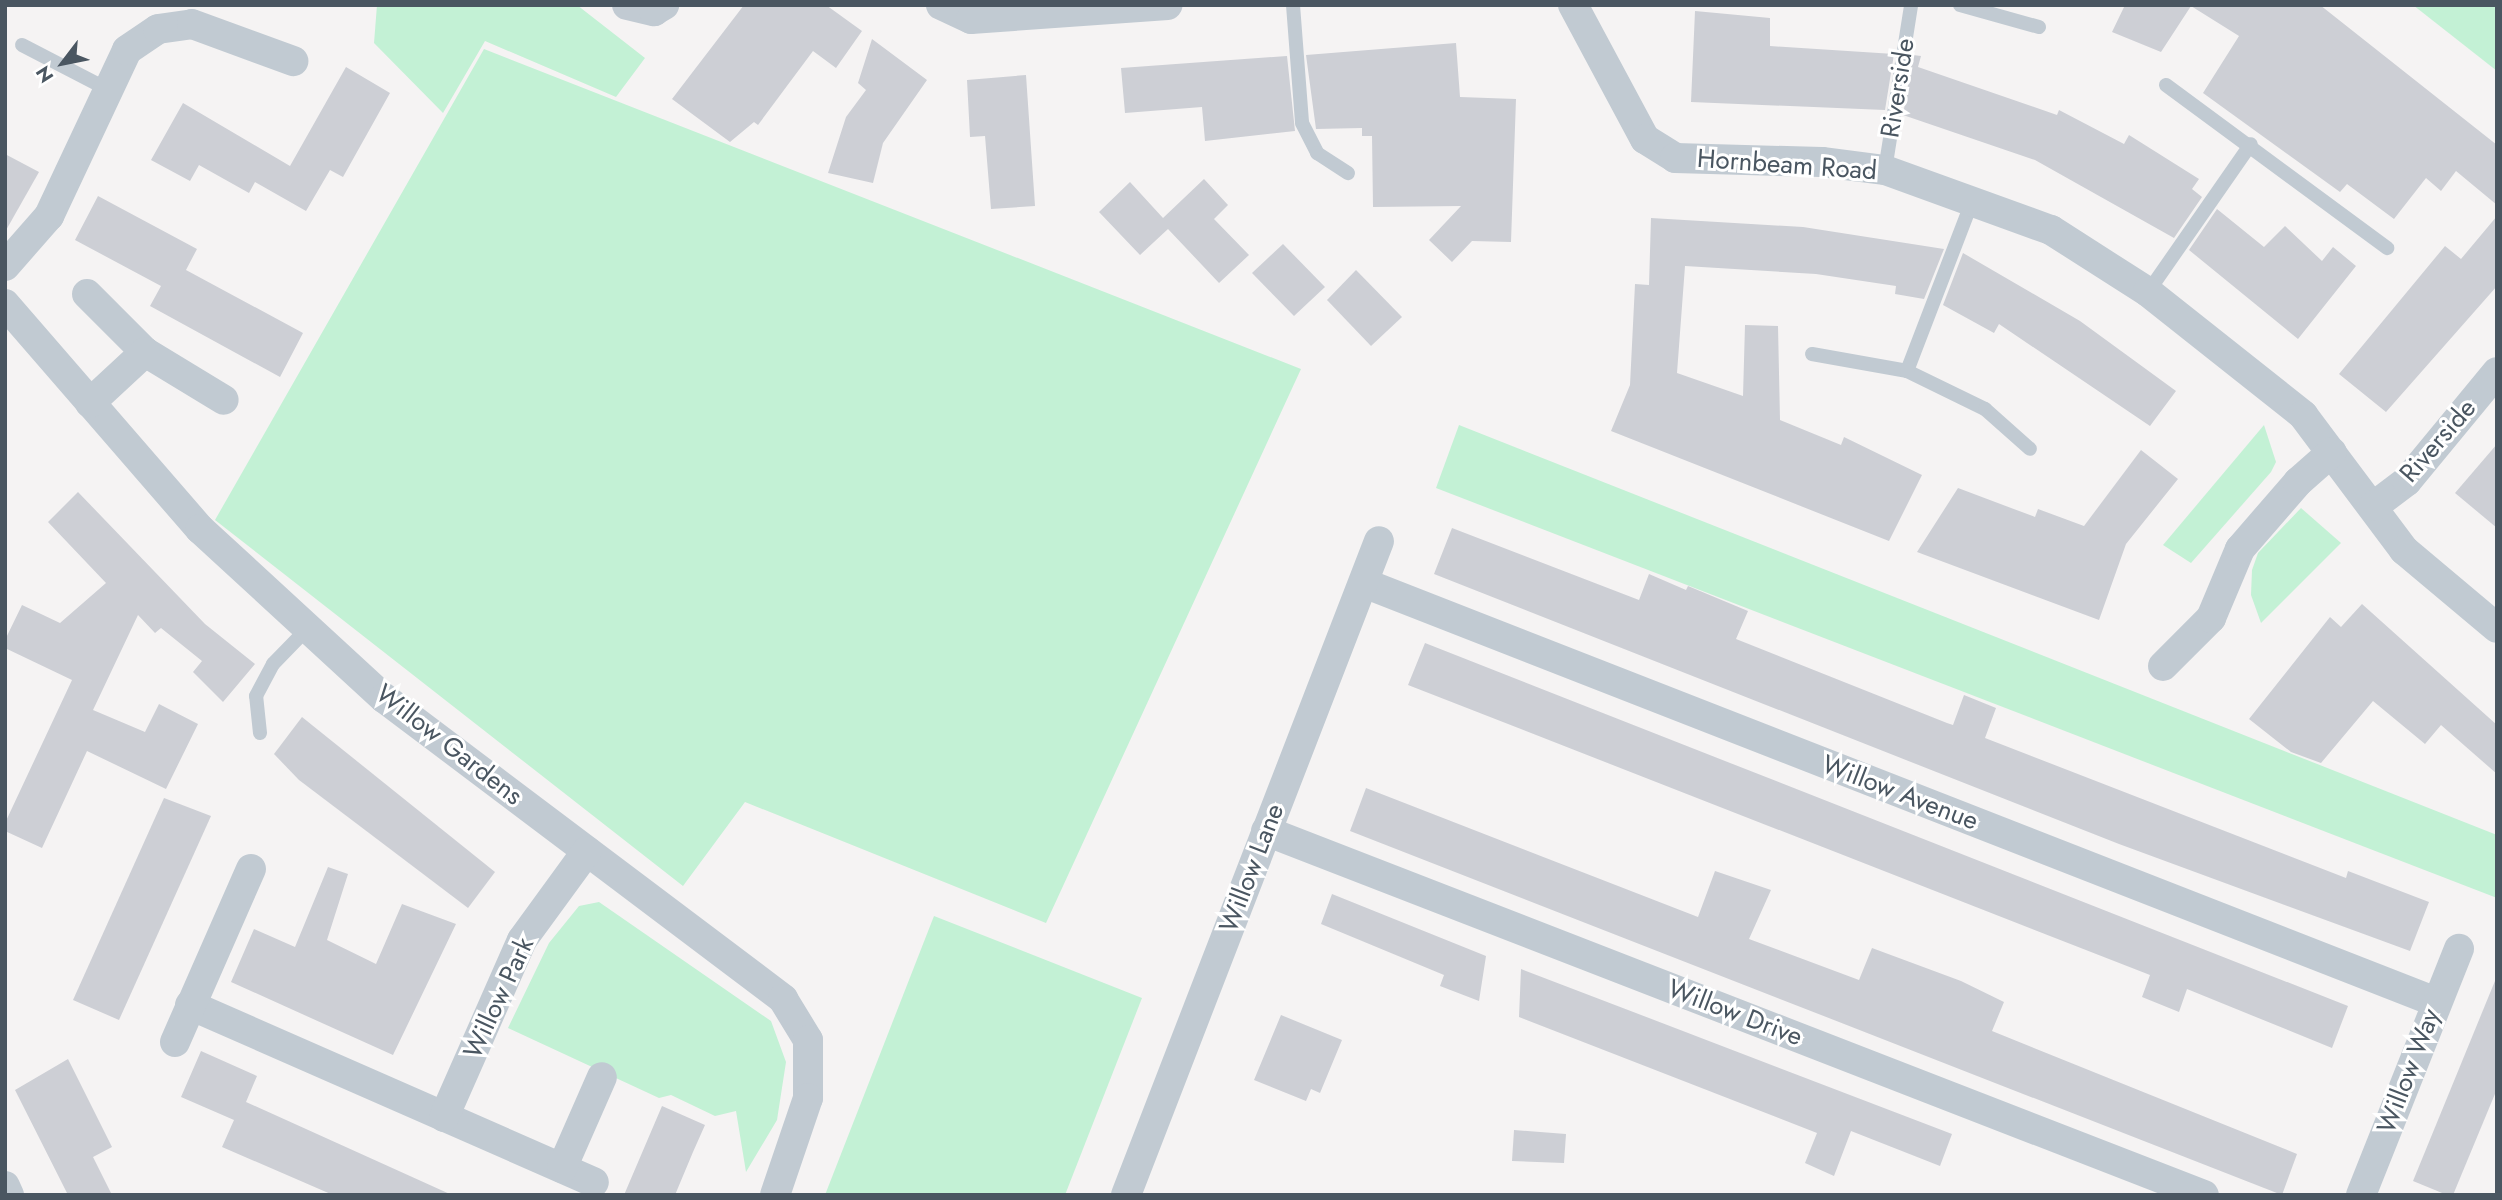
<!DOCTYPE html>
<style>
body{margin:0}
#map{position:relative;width:2502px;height:1200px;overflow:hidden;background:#f5f3f3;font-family:Jost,sans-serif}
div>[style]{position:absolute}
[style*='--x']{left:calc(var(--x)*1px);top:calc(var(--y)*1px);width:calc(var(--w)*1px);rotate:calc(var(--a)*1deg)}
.green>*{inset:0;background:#c3f1d5}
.building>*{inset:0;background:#cdcfd5}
.service>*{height:14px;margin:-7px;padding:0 7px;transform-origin:7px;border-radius:7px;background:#c1cad2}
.minor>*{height:30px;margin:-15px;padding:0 15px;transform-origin:15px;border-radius:15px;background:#c1cad2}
span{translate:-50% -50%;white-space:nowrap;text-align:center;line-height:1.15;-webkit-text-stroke:6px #fff;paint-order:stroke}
.street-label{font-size:26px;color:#4a5661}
.frame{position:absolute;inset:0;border:7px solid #4a5661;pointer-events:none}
.north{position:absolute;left:28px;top:28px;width:70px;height:70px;-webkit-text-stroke:5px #fff;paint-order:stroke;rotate:238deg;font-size:19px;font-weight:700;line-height:28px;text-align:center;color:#4a5661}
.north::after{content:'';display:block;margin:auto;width:24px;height:32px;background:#4a5661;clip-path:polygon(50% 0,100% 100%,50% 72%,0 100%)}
</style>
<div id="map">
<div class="green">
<i style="clip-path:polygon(377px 5px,577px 5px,645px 58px,616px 97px,485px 41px,443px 113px,374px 43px)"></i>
<i style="clip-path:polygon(2413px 5px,2497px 5px,2497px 71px)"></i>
<i style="clip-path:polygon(484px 49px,1301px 369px,1046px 923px,745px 802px,683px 886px,215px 520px)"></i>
<i style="clip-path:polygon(1459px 425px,2497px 835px,2497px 898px,1436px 488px)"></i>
<i style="clip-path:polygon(2264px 425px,2276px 462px,2271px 472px,2191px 563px,2163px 545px)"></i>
<i style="clip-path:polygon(2301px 508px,2341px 543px,2261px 623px,2251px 595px,2252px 570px,2258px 553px)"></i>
<i style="clip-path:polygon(599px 902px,771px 1021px,786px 1062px,777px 1120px,746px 1172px,736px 1111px,715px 1116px,671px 1095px,659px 1098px,508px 1028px,549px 943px,579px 906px)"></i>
<i style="clip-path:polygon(934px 916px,1142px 998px,1065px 1195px,825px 1195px)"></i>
</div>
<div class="building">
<i style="clip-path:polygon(744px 5px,826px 5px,862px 31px,836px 68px,813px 51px,758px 125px,754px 122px,730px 142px,672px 99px)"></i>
<i style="clip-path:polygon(2125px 5px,2320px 5px,2497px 145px,2497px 205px,2456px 171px,2441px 191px,2426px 178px,2394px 219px,2347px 184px,2340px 192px,2203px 93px,2239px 36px,2191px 6px,2161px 52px,2112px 32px)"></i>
<i style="clip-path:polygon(1695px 11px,1770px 18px,1770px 46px,1894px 54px,1885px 110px,1691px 102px)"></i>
<i style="clip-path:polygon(872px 39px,927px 80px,883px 143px,873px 183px,828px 173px,846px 117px,866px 90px,858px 83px)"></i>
<i style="clip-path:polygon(1456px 43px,1460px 97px,1516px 99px,1511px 242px,1472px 241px,1452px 262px,1429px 240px,1461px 206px,1373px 207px,1372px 136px,1362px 136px,1362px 128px,1316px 129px,1306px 55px)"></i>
<i style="clip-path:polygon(1913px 55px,1921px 56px,1918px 67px,2057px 115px,2059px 110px,2124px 144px,2129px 135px,2199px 179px,2192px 189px,2202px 197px,2174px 238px,2035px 160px,1903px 115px)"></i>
<i style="clip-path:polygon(1287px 56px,1295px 131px,1205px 141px,1202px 107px,1125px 113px,1121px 68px)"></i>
<i style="clip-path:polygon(346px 67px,390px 93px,343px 177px,330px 170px,306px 211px,255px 182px,249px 193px,199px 165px,190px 181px,151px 160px,183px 103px,290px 166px)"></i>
<i style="clip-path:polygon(1026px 75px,1035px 206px,991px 209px,985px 136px,970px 137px,967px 80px)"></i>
<i style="clip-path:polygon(5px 154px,39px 172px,5px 232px)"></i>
<i style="clip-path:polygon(1204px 179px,1228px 205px,1214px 219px,1249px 255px,1219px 283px,1168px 229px,1140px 255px,1099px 212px,1130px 182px,1163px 218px)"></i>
<i style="clip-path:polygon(98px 196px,197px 249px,186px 270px,303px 333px,280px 377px,150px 306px,161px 286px,75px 240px)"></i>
<i style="clip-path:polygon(2217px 209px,2264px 247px,2285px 226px,2322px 261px,2333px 247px,2356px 266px,2298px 339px,2189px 250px)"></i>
<i style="clip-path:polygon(2497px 216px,2497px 286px,2386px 412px,2339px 374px,2445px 246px,2461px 259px)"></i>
<i style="clip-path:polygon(1651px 218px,1803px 227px,1944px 249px,1924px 299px,1895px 294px,1896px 286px,1816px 274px,1685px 266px,1677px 373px,1743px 396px,1745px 325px,1778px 326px,1780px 420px,1841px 445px,1844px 437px,1922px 475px,1889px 541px,1611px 431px,1630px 385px,1635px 284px,1649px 285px)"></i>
<i style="clip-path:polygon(1283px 244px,1325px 287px,1294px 316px,1252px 273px)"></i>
<i style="clip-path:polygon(1963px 253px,2080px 321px,2176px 391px,2150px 426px,1999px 324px,1994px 333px,1943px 305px)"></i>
<i style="clip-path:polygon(1356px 270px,1402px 317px,1371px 346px,1327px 300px)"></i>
<i style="clip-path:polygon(2497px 444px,2497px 528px,2455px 493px)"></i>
<i style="clip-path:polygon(2141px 450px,2178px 479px,2126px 544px,2099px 620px,1917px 552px,1958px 488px,2035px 517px,2038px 509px,2084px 526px)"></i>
<i style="clip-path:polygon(78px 492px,205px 624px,255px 664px,223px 702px,193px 672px,202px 661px,161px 628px,155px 633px,138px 615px,93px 710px,145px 732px,159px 704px,198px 724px,166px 789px,87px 751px,42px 848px,5px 831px,5px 823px,72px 680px,5px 648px,5px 640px,22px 605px,60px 623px,106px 583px,48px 522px)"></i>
<i style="clip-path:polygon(1452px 528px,1639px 600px,1649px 574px,1686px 590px,1688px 586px,1748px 611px,1736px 639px,1947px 723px,1953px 725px,1964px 695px,1996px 708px,1985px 738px,2346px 878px,2348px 871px,2429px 902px,2410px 951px,2119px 844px,1434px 574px)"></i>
<i style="clip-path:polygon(2362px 604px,2497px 725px,2497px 774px,2441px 725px,2425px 744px,2373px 701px,2321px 763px,2291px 752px,2249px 719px,2330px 617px,2341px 627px)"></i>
<i style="clip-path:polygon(1425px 643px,2348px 1006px,2332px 1048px,2187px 989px,2179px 1012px,2142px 997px,2150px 975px,1408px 685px)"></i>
<i style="clip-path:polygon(302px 717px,495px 872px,468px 908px,299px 780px,274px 754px)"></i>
<i style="clip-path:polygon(1366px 788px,1698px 917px,1715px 871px,1771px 890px,1749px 939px,1859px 980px,1872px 948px,1961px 981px,2004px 1002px,1992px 1031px,2297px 1154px,2282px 1195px,1350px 831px)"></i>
<i style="clip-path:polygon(164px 798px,211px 816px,119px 1020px,73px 1000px)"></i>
<i style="clip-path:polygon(328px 867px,348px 874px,327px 940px,376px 964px,402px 904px,456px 924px,393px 1055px,231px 982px,254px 929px,295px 947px)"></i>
<i style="clip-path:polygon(1332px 894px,1486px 956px,1479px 1001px,1440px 986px,1444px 975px,1321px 924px)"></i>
<i style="clip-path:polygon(1521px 969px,1952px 1134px,1940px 1166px,1851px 1131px,1834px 1176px,1805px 1163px,1817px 1133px,1519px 1017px)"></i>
<i style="clip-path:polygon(2497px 976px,2497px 1089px,2453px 1195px,2447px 1195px,2413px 1181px)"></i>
<i style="clip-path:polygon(1281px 1015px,1342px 1040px,1320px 1093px,1311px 1089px,1306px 1101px,1254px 1080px)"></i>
<i style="clip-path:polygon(201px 1051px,257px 1076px,246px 1102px,452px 1195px,333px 1195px,222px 1147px,234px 1120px,181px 1097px)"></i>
<i style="clip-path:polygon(68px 1059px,112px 1147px,93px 1157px,112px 1195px,68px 1195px,15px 1090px)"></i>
<i style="clip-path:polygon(662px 1106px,705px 1125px,693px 1152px,675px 1195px,624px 1195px)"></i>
<i style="clip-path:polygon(1514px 1130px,1566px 1134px,1564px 1163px,1512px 1161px)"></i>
</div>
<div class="service">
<i style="--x:1293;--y:5;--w:118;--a:85.6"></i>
<i style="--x:1302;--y:123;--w:34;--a:63"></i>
<i style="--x:1317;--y:153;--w:37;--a:33"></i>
<i style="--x:1960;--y:5;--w:82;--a:15.6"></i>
<i style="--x:22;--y:45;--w:93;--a:27.4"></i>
<i style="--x:2166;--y:85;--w:275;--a:36.4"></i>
<i style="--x:1885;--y:170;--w:167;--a:-81"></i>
<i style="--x:2148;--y:292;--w:180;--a:-55.2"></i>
<i style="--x:1812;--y:354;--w:97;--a:10.1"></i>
<i style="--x:1907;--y:371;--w:87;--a:26"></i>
<i style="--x:1985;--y:409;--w:60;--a:41.6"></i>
<i style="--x:1907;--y:371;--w:184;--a:-69"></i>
<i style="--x:260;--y:733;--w:37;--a:-96"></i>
<i style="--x:256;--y:696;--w:36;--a:-62"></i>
<i style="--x:273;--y:664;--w:50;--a:-45.8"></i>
</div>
<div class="minor">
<i style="--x:627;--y:5;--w:28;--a:13"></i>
<i style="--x:654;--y:11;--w:12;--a:-31"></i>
<i style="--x:941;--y:5;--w:33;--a:25"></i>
<i style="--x:971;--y:19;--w:197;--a:-4.1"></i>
<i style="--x:1573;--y:5;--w:152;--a:61.8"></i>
<i style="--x:1645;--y:139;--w:36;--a:32"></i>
<i style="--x:1675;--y:158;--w:147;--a:1.6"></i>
<i style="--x:1822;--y:162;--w:64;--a:7.2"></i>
<i style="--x:1885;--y:170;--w:177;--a:19.9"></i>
<i style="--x:2051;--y:230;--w:115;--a:32.6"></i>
<i style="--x:2148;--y:292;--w:198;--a:38.4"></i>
<i style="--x:2303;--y:415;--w:169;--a:53.2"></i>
<i style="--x:2404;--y:550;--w:121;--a:40"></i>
<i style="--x:5;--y:266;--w:67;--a:-48.7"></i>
<i style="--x:49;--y:216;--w:183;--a:-64.8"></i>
<i style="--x:127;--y:50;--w:37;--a:-34"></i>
<i style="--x:158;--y:29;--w:34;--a:-8"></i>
<i style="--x:192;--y:24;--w:108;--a:20.1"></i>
<i style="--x:87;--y:294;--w:82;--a:45"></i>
<i style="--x:145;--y:352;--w:92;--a:31.3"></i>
<i style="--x:5;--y:304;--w:298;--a:49.1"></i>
<i style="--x:200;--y:529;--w:250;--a:42.6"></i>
<i style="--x:384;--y:698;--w:500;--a:37"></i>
<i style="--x:783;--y:999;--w:48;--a:58.6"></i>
<i style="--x:808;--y:1040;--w:58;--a:90"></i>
<i style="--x:808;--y:1098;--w:102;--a:108.8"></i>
<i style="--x:90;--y:403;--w:75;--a:-42.8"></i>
<i style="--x:2374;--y:506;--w:41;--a:-37.1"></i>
<i style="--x:2407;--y:481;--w:141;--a:-50.5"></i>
<i style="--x:1364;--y:583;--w:1151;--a:21.35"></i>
<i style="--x:2163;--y:666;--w:68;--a:-45"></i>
<i style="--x:2211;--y:618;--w:75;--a:-67.2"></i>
<i style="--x:2240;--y:549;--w:89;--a:-49.1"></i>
<i style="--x:2298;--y:482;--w:45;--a:-41.4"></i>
<i style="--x:1266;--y:831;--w:1006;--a:21.21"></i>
<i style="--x:190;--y:1005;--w:441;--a:23.7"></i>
<i style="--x:175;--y:1042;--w:189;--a:-66.3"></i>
<i style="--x:444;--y:1117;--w:193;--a:-66.2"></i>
<i style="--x:522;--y:940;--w:110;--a:-53.9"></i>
<i style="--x:562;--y:1168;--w:99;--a:-66.3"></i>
<i style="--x:5;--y:1186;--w:10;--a:66"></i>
<i style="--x:1126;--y:1195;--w:701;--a:-68.85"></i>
<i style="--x:2361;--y:1195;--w:265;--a:-68.3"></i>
</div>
<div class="street-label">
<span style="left:1898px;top:88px;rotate:-81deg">Riverside</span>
<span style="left:1787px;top:165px;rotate:4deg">Hornbeam Road</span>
<span style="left:2438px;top:441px;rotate:-49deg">Riverside</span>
<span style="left:449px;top:745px;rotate:38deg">Willow Gardens</span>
<span style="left:1900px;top:793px;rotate:21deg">Willow Avenue</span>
<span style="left:1252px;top:868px;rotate:-69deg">Willow Lane</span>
<span style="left:499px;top:998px;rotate:-65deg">Willow Park</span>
<span style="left:1735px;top:1013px;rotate:21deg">Willow Drive</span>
<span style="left:2409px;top:1071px;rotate:-69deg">Willow Way</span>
</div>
<div class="frame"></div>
<div class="north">N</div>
</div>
